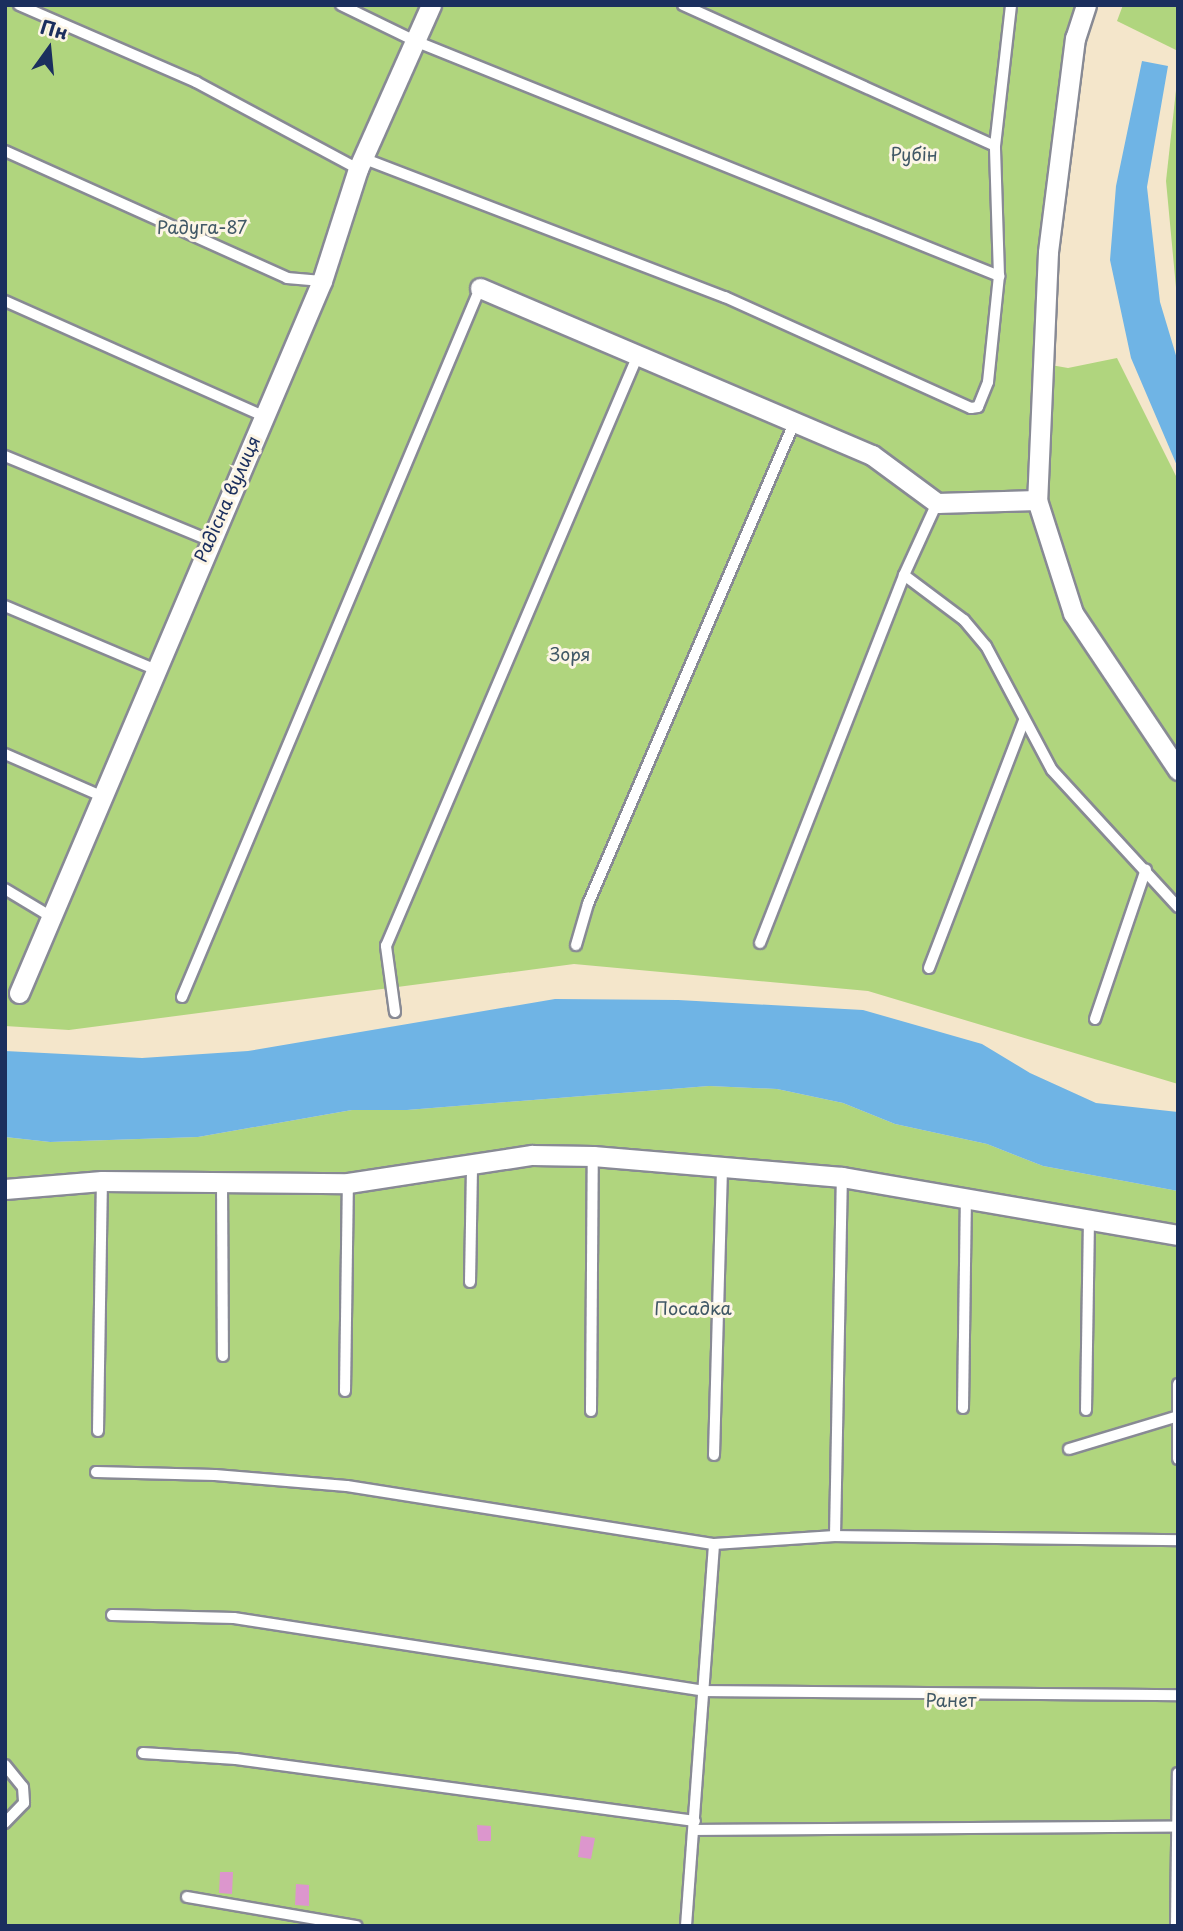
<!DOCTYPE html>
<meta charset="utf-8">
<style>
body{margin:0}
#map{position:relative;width:1183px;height:1931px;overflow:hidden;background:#f4e6cb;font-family:"Playpen Sans",sans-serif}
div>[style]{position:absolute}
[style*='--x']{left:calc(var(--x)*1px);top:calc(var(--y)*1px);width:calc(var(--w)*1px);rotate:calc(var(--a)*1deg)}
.green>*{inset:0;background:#b0d57e}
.water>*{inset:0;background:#6fb4e5}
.building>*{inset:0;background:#dc96cd}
.roads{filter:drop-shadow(2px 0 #888a94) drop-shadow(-2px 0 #888a94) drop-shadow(0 2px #888a94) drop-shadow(0 -2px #888a94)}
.service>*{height:10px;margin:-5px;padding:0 5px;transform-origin:5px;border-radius:5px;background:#fff}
.minor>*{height:19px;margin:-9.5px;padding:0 9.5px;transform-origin:9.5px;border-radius:9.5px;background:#fff}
span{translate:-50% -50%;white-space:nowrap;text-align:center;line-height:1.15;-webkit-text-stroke:6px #fcf5e5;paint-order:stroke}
.park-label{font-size:18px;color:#405866}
.street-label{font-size:18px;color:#1b2f5e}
.frame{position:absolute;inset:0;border:7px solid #1b2f5e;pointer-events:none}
.north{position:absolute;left:14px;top:14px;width:70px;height:70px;-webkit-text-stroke:5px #fcf5e5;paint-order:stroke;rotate:15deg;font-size:19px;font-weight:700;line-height:28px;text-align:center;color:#1b2f5e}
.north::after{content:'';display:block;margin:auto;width:24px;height:32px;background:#1b2f5e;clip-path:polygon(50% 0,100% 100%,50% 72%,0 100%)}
</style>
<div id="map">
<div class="green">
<i style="clip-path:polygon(5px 5px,1089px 5px,1080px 25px,1045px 364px,1068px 368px,1117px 358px,1178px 480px,1178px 1084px,868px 991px,574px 964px,69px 1030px,5px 1026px)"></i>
<i style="clip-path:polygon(1123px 5px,1178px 5px,1178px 51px,1117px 21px)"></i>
<i style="clip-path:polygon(1178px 72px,1178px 309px,1166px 181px)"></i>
<i style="clip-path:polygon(709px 1086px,777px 1089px,843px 1103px,895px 1124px,987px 1144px,1043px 1166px,1178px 1191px,1178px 1926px,5px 1926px,5px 1137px,50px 1142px,198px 1137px,352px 1110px,407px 1110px)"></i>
</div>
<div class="water">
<i style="clip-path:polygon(1142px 61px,1168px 66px,1147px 187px,1160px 302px,1178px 362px,1178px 468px,1131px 358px,1110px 260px,1116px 186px)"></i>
<i style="clip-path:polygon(555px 999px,678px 1000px,863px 1010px,982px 1044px,1030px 1073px,1096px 1103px,1178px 1112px,1178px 1191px,1043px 1166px,987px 1144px,895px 1124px,843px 1103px,777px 1089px,709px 1086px,407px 1110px,352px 1110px,198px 1137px,50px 1142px,5px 1137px,5px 1051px,142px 1058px,248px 1051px)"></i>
</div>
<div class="building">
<i style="clip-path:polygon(477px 1825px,491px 1826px,491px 1841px,478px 1841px)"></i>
<i style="clip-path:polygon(581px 1836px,595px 1838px,591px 1859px,578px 1857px)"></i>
<i style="clip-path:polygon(220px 1872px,233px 1872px,232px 1894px,219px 1893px)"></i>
<i style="clip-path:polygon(296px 1884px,309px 1885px,309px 1906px,295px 1905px)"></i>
</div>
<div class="roads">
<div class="service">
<i style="--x:19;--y:5;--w:193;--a:23.5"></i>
<i style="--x:196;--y:82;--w:184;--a:28.2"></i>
<i style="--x:341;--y:5;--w:82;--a:25.9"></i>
<i style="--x:415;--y:41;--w:630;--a:21.92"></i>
<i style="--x:683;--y:5;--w:342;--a:24.3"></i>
<i style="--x:5;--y:151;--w:309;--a:24.2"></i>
<i style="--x:287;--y:278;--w:35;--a:5"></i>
<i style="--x:365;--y:159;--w:386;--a:21"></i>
<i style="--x:725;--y:297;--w:270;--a:24.3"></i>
<i style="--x:971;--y:408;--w:7;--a:-8"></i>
<i style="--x:978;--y:407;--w:27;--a:-68"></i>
<i style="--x:988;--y:382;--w:107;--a:-84.1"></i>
<i style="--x:999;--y:276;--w:130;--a:-91.8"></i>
<i style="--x:995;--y:146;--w:142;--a:-83.5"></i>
<i style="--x:5;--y:301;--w:282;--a:24"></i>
<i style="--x:5;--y:456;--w:221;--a:22.4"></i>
<i style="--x:904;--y:575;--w:75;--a:36.9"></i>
<i style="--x:964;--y:620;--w:34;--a:50"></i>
<i style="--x:986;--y:646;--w:140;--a:62"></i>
<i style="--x:1052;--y:770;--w:186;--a:47.4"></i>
<i style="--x:5;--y:606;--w:162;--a:22.9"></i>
<i style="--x:5;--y:754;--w:105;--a:23.6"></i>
<i style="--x:5;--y:889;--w:52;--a:31"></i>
<i style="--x:760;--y:943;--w:395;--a:-68.6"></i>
<i style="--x:904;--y:575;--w:79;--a:-65.4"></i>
<i style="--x:576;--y:945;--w:43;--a:-73.7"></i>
<i style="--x:588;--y:904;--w:525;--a:-66.8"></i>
<i style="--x:929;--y:968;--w:265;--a:-69"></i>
<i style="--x:182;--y:997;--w:769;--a:-67.2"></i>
<i style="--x:395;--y:1012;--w:67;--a:-97.8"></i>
<i style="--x:386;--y:946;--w:642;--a:-66.91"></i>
<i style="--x:1095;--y:1019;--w:158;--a:-71.2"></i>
<i style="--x:222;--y:1180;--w:176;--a:89.7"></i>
<i style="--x:470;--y:1282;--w:118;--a:-89"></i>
<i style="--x:1178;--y:1384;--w:75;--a:90"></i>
<i style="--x:345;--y:1391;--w:208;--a:-89.2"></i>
<i style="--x:963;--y:1408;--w:212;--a:-89.2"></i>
<i style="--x:1086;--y:1410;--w:192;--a:-89.1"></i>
<i style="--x:591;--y:1411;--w:255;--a:-89.6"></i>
<i style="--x:98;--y:1431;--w:250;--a:-89.1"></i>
<i style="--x:1069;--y:1449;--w:111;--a:-16.8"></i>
<i style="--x:714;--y:1455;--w:290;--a:-88.4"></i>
<i style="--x:96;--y:1472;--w:119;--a:1.4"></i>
<i style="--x:215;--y:1475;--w:132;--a:4.8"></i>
<i style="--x:347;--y:1486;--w:372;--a:9"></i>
<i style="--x:714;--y:1544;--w:121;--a:-3.8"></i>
<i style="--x:835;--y:1536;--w:343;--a:0.7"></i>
<i style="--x:835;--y:1536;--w:359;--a:-88.9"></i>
<i style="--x:112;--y:1615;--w:122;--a:1.4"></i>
<i style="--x:234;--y:1618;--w:476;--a:8.8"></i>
<i style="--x:704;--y:1691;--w:474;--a:0.5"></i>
<i style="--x:143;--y:1753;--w:93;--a:3.7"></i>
<i style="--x:236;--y:1759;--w:463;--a:7.7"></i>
<i style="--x:5;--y:1765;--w:28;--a:51"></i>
<i style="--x:23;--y:1787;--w:16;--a:86"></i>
<i style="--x:24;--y:1803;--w:28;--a:134"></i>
<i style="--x:694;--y:1830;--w:482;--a:-0.4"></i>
<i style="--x:187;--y:1897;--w:172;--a:9.7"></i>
<i style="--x:686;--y:1926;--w:383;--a:-85.8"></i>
<i style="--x:1176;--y:1926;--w:153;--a:-89.3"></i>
</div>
<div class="minor">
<i style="--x:1086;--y:5;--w:35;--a:108"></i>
<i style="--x:1075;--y:38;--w:216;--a:97.2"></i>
<i style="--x:1048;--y:252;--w:248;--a:92.5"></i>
<i style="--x:1037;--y:500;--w:119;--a:72.3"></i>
<i style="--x:1073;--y:613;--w:189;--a:56.2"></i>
<i style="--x:480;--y:288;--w:426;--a:23.1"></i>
<i style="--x:872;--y:455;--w:81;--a:36.4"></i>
<i style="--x:937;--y:503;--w:100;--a:-1.7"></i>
<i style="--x:19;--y:993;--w:774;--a:-66.95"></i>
<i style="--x:322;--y:281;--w:118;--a:-72.2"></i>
<i style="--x:358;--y:169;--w:180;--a:-66"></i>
<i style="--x:5;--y:1189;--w:97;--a:-4.7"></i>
<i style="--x:102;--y:1181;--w:246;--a:0.5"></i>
<i style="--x:348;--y:1183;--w:186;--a:-8.7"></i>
<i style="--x:532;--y:1155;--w:61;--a:0.9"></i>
<i style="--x:593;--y:1156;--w:250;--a:4.8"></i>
<i style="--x:842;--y:1177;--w:341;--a:9.8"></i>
</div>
</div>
<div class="park-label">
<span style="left:914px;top:154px">Рубін</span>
<span style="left:202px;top:227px">Радуга-87</span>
<span style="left:570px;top:654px">Зоря</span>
<span style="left:693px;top:1308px">Посадка</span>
<span style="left:951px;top:1700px">Ранет</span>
</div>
<div class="street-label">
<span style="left:227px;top:499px;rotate:-66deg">Радісна вулиця</span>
</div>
<div class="frame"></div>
<div class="north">Пн</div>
</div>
